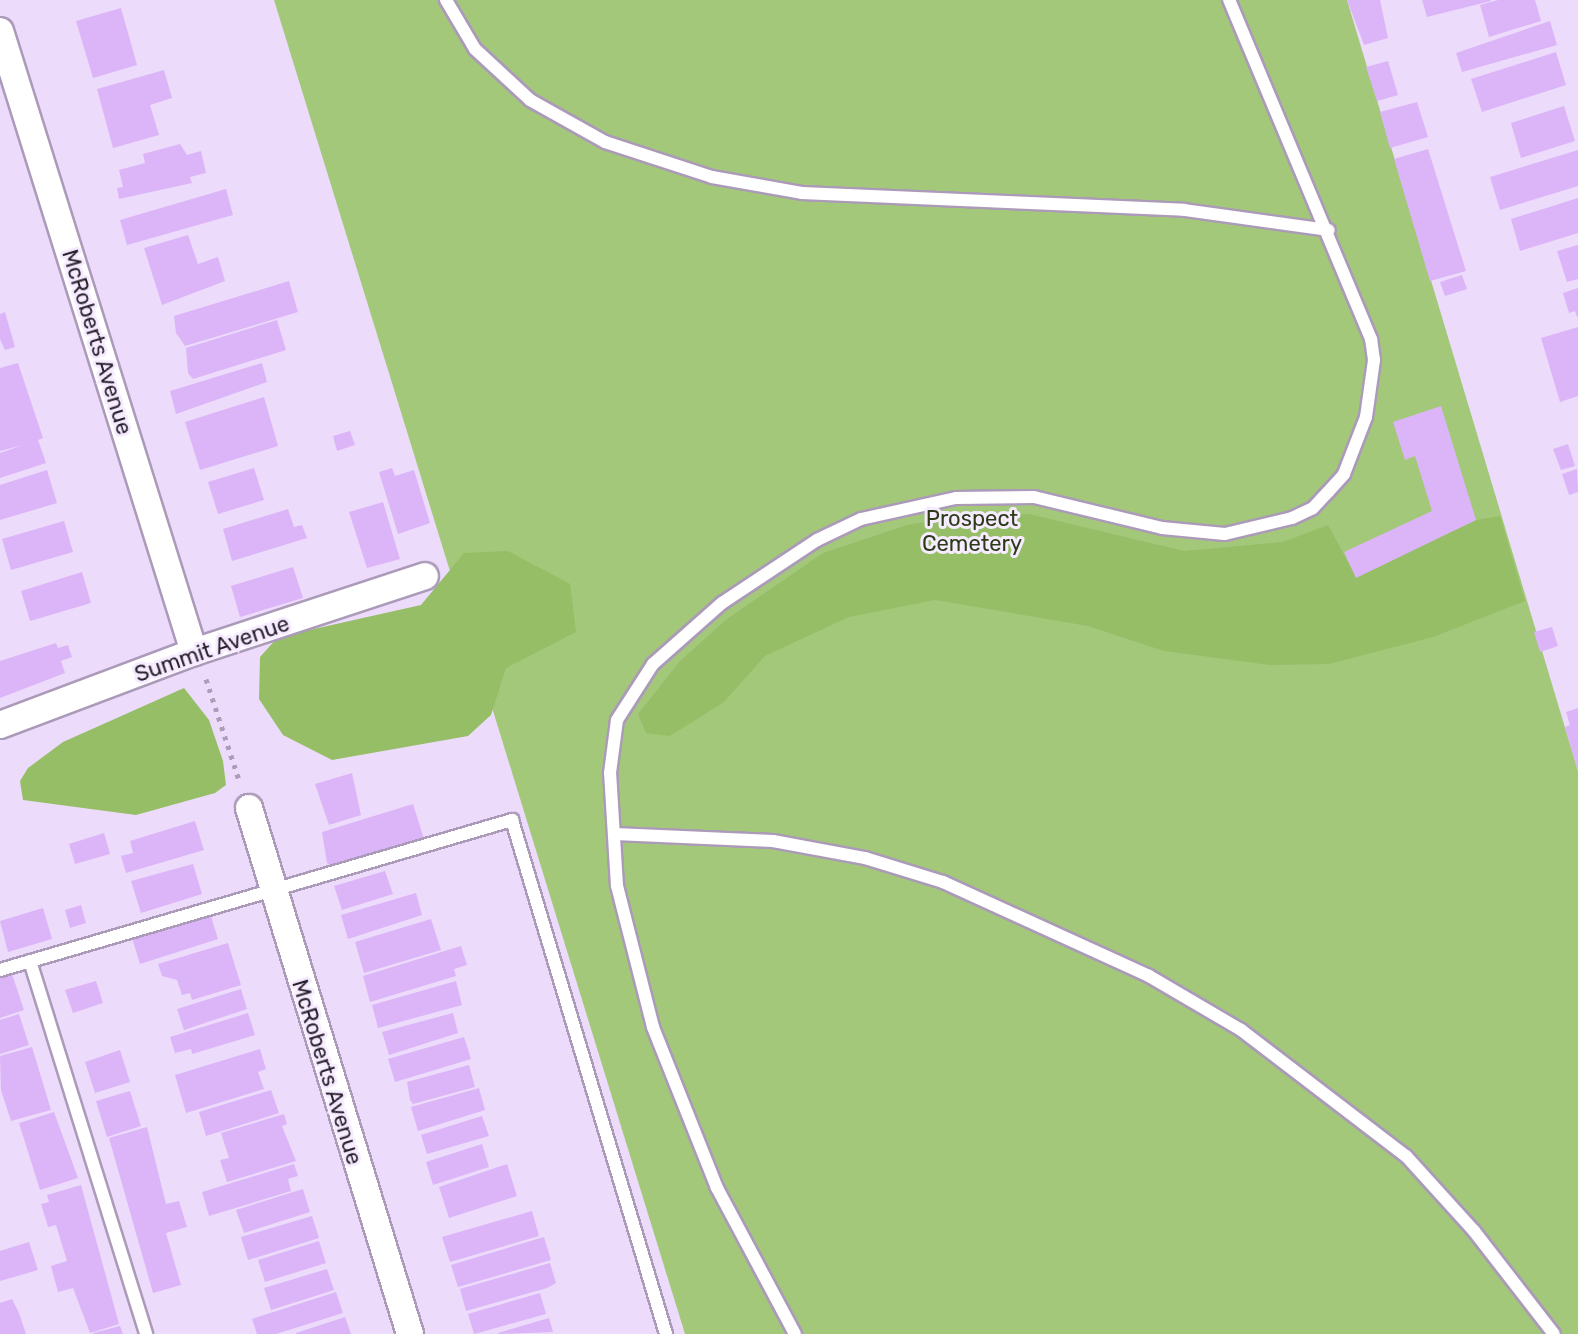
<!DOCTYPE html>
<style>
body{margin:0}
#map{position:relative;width:1578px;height:1334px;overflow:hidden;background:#eddbfb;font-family:Rubik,sans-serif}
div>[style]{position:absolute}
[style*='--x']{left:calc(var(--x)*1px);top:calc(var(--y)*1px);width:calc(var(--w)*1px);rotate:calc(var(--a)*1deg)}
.green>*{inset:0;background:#a3c87a}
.forest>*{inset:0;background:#95be66}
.building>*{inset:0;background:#dbb5f8}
.path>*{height:5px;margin-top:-2.5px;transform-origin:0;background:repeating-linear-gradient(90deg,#ac9eb7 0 4px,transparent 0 10px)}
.roads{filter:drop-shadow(2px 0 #ab9ab8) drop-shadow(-2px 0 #ab9ab8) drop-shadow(0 2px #ab9ab8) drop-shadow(0 -2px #ab9ab8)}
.service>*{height:12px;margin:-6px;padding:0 6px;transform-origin:6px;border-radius:6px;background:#fff}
.minor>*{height:26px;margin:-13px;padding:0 13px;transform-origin:13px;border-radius:13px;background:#fff}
span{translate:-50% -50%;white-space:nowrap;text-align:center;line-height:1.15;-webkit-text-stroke:6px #f6ebff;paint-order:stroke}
.street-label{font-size:22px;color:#27202c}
.park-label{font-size:22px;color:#2b3b17}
</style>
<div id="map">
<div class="green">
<i style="clip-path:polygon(274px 0,1347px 0,1578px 771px,1578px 1334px,685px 1334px)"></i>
</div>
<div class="forest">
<i style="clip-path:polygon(1029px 514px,1184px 551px,1283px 542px,1328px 525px,1356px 577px,1476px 520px,1500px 516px,1525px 601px,1433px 637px,1329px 664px,1270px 665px,1164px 651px,1088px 626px,935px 600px,849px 617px,765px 656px,724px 702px,670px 736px,646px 733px,638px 714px,680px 661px,727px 619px,823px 553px,907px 525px,968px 515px)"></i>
<i style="clip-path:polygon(508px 551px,570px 584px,576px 632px,506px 668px,491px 715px,468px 736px,332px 760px,283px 735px,259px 699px,260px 657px,278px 637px,421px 605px,464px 553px)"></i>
<i style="clip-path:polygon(184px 688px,209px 720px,223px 761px,226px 785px,215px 793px,136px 815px,23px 800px,20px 781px,28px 768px,63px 742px)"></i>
</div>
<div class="building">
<i style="clip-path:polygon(1347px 0,1380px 0,1388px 38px,1364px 45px)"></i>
<i style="clip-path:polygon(1422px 0,1490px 0,1491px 1px,1427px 17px)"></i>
<i style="clip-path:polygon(1498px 0,1535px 0,1541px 21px,1489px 37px,1480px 5px)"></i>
<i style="clip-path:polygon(121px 8px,137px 65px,93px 78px,76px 21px)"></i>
<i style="clip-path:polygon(1550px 21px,1557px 45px,1462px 72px,1456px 53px)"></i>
<i style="clip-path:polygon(1556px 52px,1566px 85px,1482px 112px,1471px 79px)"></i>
<i style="clip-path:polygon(1388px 61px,1398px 95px,1377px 101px,1366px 67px)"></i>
<i style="clip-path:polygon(164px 70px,172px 98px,150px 105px,159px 135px,113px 148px,97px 89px)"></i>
<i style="clip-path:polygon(1417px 102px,1428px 137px,1390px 148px,1380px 112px)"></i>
<i style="clip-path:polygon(1564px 106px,1575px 141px,1521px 158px,1511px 123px)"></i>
<i style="clip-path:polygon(180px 144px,187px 155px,201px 151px,206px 173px,190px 177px,192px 183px,119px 199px,117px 188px,123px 187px,119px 170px,145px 163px,143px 154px)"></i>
<i style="clip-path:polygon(1428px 149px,1466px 271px,1430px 281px,1394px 159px)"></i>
<i style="clip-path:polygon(1578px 150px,1578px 186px,1500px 210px,1490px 177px)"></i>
<i style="clip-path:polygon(226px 189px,233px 215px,127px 245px,120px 220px)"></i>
<i style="clip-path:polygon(1578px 198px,1578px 233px,1520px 251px,1511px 219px)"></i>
<i style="clip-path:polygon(188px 235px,198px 264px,218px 257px,225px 281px,162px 305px,144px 248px)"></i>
<i style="clip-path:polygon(1578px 245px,1578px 279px,1567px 282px,1557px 251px)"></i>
<i style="clip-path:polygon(1462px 275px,1467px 289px,1445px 296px,1440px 282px)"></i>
<i style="clip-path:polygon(289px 281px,298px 312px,185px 346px,176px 333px,174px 316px)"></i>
<i style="clip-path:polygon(1578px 288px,1578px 317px,1577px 317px,1575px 311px,1569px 313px,1563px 293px)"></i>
<i style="clip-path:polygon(5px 312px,15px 347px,5px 350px,0 339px,0 314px)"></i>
<i style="clip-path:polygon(277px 320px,286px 350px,193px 379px,188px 373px,186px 348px)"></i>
<i style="clip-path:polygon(1578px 327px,1578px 396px,1560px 402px,1541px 338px)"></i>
<i style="clip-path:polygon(18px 363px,43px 438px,38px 440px,46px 463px,0 478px,0 453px,23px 445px,0 451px,0 368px)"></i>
<i style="clip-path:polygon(262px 363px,267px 382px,176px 414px,170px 391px)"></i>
<i style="clip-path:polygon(264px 397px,278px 446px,200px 470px,185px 422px)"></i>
<i style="clip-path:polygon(1441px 406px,1476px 520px,1356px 578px,1344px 552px,1432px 511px,1415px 456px,1405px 460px,1393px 422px)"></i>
<i style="clip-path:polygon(350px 431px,355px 445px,337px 451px,333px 436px)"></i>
<i style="clip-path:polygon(1568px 444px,1575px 466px,1561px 470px,1553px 449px)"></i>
<i style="clip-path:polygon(254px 468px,264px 500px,218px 514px,208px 482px)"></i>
<i style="clip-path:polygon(392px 468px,395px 476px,414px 470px,430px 523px,398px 534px,379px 472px)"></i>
<i style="clip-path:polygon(1577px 469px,1578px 492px,1569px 495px,1562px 474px)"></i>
<i style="clip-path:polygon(47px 470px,57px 503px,0 520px,0 485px)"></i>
<i style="clip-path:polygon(383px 502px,400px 559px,367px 568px,349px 512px)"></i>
<i style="clip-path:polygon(288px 509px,294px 527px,302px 525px,307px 538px,232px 561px,223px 529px)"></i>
<i style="clip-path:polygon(64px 521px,73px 552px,11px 570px,2px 539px)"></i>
<i style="clip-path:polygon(293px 567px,303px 598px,240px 617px,231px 586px)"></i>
<i style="clip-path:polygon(82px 572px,91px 603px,30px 621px,21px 591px)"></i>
<i style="clip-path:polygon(1552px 627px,1558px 646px,1540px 652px,1534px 632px)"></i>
<i style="clip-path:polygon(56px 643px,58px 648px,68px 645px,72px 657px,61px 661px,65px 673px,0 698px,0 661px)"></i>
<i style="clip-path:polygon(1578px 708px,1578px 768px,1577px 768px,1565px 727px,1570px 725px,1566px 712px)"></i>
<i style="clip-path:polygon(352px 773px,361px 815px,329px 825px,315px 784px)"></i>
<i style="clip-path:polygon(413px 804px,424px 839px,332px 867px,327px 863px,322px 832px)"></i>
<i style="clip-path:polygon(195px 821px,204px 850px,126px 873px,121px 856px,133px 853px,130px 841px)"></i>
<i style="clip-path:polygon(104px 833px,110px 854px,75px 864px,69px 844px)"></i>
<i style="clip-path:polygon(193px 864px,202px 894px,141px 913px,131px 881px)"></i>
<i style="clip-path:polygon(385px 871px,393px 894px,342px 910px,334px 886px)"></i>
<i style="clip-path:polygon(416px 893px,422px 915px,348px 939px,341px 915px)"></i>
<i style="clip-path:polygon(81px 905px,86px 923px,70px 928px,65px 910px)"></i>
<i style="clip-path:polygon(43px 908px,52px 939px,8px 952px,0 921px)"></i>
<i style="clip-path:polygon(210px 913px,218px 939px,140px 964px,132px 938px)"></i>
<i style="clip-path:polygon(431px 919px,441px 950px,364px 973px,355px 942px)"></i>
<i style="clip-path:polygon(228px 943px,241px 985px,192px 1000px,190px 993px,182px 995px,177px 980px,162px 976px,158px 964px)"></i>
<i style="clip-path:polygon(461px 946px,467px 965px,454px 969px,456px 976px,370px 1002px,363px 976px)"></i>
<i style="clip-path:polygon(12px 974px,24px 1010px,0 1018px,0 978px)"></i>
<i style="clip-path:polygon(96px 981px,103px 1003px,73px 1013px,65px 990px)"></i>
<i style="clip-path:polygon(456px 981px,462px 1005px,378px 1028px,372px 1005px)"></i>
<i style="clip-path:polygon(241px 989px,247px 1009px,184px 1030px,177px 1009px)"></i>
<i style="clip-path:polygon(248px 1013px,255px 1035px,192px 1054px,191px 1049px,175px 1053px,170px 1037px)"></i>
<i style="clip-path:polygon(453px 1013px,458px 1033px,389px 1055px,382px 1032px)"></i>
<i style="clip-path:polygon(19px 1014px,29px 1045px,0 1054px,0 1020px)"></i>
<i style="clip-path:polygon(464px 1037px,471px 1059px,395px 1082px,388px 1059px)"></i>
<i style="clip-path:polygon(32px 1047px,51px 1110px,11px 1121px,1px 1090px,0 1056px)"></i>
<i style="clip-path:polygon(260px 1049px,266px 1069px,258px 1072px,264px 1089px,186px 1113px,175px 1075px)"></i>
<i style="clip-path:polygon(120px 1050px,130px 1082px,95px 1093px,85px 1062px)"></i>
<i style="clip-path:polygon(469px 1065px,475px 1087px,413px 1104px,410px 1100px,407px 1082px)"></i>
<i style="clip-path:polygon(479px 1088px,485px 1110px,418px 1131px,411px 1107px)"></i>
<i style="clip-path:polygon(271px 1090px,279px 1113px,206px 1136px,199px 1112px)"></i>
<i style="clip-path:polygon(130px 1091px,141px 1126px,107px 1137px,96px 1101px)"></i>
<i style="clip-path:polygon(54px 1112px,78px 1178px,40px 1190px,19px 1123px)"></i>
<i style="clip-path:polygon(284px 1114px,287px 1124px,282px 1126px,296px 1161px,227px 1182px,220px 1160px,229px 1158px,221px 1133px)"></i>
<i style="clip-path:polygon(482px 1116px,489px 1136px,427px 1154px,421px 1135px)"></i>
<i style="clip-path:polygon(147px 1127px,166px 1204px,179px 1201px,187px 1227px,166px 1233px,181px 1285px,153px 1293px,109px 1138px)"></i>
<i style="clip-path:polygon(482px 1144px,489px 1167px,433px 1185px,426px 1162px)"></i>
<i style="clip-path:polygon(294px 1164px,298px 1176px,288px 1179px,291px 1191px,209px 1216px,202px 1192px)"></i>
<i style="clip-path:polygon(507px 1164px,517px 1196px,449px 1218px,439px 1187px)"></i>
<i style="clip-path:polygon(81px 1185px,119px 1324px,90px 1333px,73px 1288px,58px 1292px,51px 1266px,67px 1261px,56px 1225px,48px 1227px,41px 1204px,49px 1202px,47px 1195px)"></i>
<i style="clip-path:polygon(303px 1189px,310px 1212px,244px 1233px,236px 1210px)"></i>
<i style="clip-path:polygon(532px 1211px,539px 1236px,450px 1262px,442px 1237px)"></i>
<i style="clip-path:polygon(312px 1216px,319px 1238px,248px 1260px,241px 1237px)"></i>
<i style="clip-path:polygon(544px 1237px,551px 1260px,458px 1287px,451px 1265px)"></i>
<i style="clip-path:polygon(319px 1241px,326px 1263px,265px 1282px,258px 1260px)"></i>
<i style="clip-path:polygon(29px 1242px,38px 1270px,0 1281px,0 1251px)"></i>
<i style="clip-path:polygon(550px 1263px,556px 1283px,547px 1288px,466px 1311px,460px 1289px)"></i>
<i style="clip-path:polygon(327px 1269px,334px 1290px,271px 1310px,264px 1288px)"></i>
<i style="clip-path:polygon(336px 1292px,343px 1313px,276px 1334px,257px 1334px,252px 1319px)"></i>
<i style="clip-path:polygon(540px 1293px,546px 1314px,474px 1334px,468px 1314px)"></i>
<i style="clip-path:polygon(12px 1299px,19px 1313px,26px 1334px,0 1334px,0 1303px)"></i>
<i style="clip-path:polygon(345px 1317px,351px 1334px,296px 1334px,296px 1333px)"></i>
<i style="clip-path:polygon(549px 1318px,553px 1332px,499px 1334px,498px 1333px)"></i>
<i style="clip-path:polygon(120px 1326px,123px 1334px,93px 1334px,93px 1333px)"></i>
</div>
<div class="path">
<i style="--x:206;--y:679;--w:109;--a:71.9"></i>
</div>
<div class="roads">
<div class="service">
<i style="--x:446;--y:0;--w:57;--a:59.4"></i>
<i style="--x:475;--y:49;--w:75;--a:42.8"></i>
<i style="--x:530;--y:100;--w:86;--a:29.2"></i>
<i style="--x:605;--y:142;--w:113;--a:18.1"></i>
<i style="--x:712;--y:177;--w:91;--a:10.1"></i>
<i style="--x:802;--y:193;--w:382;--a:2.5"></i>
<i style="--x:1184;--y:210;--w:146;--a:7.9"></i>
<i style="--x:615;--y:834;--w:158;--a:2.5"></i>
<i style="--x:773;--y:841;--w:94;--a:10.5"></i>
<i style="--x:865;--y:858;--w:82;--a:17.1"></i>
<i style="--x:943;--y:882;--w:226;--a:24.5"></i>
<i style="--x:1149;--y:976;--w:107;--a:30.4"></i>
<i style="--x:1241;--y:1030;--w:208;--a:37.4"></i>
<i style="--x:1406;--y:1156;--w:101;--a:47.8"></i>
<i style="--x:1474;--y:1231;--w:130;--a:52.2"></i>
<i style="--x:30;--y:961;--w:391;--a:72.7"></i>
<i style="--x:0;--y:970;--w:534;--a:-16.33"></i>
<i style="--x:512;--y:820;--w:537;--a:73.32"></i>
<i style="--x:795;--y:1334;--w:166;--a:-118.1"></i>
<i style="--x:717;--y:1188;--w:173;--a:-111.7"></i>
<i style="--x:653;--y:1027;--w:146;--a:-104.3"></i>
<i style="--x:617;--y:886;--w:113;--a:-93.5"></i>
<i style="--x:610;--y:773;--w:53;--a:-82.5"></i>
<i style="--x:617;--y:720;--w:67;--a:-57.3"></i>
<i style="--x:653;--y:664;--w:92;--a:-41.5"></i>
<i style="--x:722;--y:603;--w:114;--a:-33.6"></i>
<i style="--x:817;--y:540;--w:49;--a:-25.5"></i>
<i style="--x:861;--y:519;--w:97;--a:-12.5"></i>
<i style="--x:956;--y:498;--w:78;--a:-0.7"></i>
<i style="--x:1034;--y:497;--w:132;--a:13.6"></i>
<i style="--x:1162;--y:528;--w:63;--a:5.4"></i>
<i style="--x:1225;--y:534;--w:69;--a:-13.4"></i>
<i style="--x:1292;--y:518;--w:23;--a:-25"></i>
<i style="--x:1313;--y:508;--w:22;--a:-47"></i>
<i style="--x:1328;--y:492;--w:24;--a:-48"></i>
<i style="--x:1344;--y:474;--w:61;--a:-68.9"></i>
<i style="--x:1366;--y:417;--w:58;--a:-82"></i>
<i style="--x:1374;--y:360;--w:21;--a:-98"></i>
<i style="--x:1371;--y:339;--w:368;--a:-112.7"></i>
</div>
<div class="minor">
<i style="--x:0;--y:31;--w:651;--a:72.65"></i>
<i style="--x:0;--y:725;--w:207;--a:-20.6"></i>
<i style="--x:194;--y:652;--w:243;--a:-18.2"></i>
<i style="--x:249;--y:808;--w:550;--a:72.98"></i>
</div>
</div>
<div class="street-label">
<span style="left:97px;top:342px;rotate:73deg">McRoberts Avenue</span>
<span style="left:212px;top:649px;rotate:-19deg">Summit Avenue</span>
<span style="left:327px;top:1072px;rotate:73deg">McRoberts Avenue</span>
</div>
<div class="park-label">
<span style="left:972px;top:531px">Prospect<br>Cemetery</span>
</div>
</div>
